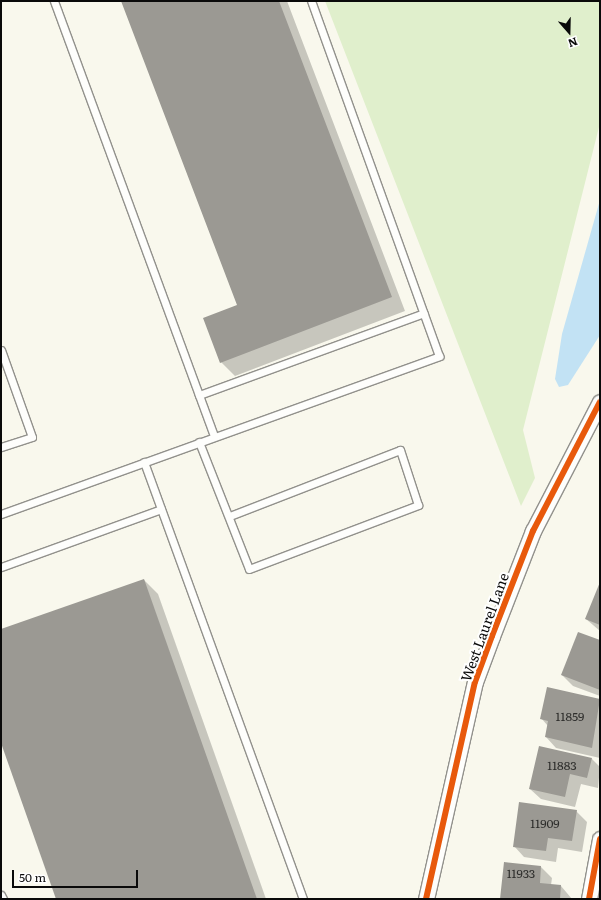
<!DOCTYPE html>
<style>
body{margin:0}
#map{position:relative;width:601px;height:900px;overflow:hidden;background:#f9f8ed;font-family:Literata,serif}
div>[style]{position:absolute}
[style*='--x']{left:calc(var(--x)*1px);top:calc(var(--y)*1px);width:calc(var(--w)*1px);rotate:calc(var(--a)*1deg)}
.green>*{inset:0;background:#e0efcc}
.water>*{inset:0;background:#c2e2f4}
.shadow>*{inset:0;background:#0003}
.building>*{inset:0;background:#9b9993}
.roads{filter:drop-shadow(1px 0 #92918c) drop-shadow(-1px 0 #92918c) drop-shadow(0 1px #92918c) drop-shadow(0 -1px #92918c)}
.lane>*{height:7px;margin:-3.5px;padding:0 3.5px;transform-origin:3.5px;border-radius:3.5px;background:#fefefc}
.street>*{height:15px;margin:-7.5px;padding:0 7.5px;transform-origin:7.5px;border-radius:7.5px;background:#fefefc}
.cycleway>*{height:6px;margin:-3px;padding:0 3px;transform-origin:3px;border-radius:3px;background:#e8590c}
span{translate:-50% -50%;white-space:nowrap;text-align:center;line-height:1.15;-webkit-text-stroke:4px #fff;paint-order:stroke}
.number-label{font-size:12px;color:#2e2e2c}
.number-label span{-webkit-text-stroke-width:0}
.street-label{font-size:14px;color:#0a0a0a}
.frame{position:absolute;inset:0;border:2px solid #0a0a0a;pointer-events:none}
.north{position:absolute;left:549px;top:12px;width:40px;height:40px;-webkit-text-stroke:3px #fff;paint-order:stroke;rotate:160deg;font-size:11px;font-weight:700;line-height:16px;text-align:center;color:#0a0a0a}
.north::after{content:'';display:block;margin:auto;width:14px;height:18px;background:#0a0a0a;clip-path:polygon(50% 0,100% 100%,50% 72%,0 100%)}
.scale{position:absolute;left:12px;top:870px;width:126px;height:18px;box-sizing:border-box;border:2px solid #0a0a0a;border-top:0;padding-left:5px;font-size:12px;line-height:14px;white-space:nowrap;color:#0a0a0a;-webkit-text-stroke:3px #fff;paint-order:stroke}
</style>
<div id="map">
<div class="green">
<i style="clip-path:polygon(325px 1px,600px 1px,600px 123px,523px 430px,535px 478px,521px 506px)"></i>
</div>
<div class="water">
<i style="clip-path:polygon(600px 200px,600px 335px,568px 385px,559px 387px,555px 379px,562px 334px)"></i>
</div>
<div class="shadow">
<i style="clip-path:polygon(122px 1px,287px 1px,405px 311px,235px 376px,221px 362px,238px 306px)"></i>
<i style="clip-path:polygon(144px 580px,158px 594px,266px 899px,57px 899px,1px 740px,1px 630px)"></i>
<i style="clip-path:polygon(600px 585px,600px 631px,586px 619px)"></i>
<i style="clip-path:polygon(600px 641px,600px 696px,573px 686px,562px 675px)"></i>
<i style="clip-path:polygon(548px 688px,600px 700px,600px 758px,556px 748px,546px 737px,548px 726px,541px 718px)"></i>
<i style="clip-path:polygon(592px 759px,600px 767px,598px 788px,581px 784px,575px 807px,541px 799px,530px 789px)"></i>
<i style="clip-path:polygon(576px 811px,587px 822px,582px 852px,558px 848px,556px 862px,524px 857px,514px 846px)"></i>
<i style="clip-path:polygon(541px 867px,552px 878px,551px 885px,561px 886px,572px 899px,501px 899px)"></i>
</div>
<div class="building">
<i style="clip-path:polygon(121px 1px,279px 1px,392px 297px,220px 363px,203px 318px,237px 305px)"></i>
<i style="clip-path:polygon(144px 579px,257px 899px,56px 899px,1px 743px,1px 629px)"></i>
<i style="clip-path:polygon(600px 582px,600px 625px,585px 619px)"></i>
<i style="clip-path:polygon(578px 632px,600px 640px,600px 690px,561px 675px)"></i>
<i style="clip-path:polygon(547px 687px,600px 699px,592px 748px,545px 737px,548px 721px,540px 719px)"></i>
<i style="clip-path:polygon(539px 746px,592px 758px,587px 778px,570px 774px,565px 797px,529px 789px)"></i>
<i style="clip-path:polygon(519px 802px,577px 810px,572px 841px,548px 838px,546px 851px,513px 847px)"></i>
<i style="clip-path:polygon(504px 862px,541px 866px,540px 883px,561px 885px,560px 899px,500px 899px)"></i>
</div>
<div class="roads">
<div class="lane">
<i style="--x:54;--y:1;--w:464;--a:69.8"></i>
<i style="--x:1;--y:350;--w:92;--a:70.4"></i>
<i style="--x:32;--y:437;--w:33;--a:162"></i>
<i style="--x:199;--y:395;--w:239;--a:-20"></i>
<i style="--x:199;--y:442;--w:136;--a:68.5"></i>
<i style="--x:249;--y:569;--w:181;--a:-20.7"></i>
<i style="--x:418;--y:505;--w:58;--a:-108.1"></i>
<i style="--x:400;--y:450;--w:182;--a:158.8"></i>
<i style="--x:144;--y:462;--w:465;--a:70"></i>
<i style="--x:1;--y:514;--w:466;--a:-19.8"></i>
<i style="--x:439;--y:356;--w:377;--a:-109.8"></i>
<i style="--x:1;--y:567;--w:170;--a:-19.9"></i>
<i style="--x:1;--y:895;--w:4;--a:63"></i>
</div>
<div class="street">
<i style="--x:426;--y:899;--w:222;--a:-77.3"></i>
<i style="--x:475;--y:682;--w:49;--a:-69.7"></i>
<i style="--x:492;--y:636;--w:113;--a:-68.7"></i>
<i style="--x:533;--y:531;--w:145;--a:-62.6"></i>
<i style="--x:589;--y:899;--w:61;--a:-79.6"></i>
</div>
</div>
<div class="cycleway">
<i style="--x:426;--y:899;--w:222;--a:-77.3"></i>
<i style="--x:475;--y:682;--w:49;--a:-69.7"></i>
<i style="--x:492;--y:636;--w:113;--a:-68.7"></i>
<i style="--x:533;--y:531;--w:145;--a:-62.6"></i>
<i style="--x:589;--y:899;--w:61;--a:-79.6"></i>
</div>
<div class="number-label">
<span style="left:570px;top:717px">11859</span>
<span style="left:562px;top:766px">11883</span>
<span style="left:545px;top:824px">11909</span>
<span style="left:521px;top:874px">11933</span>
</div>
<div class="street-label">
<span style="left:484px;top:627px;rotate:-70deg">West Laurel Lane</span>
</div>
<div class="frame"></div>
<div class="north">N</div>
<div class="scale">50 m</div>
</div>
